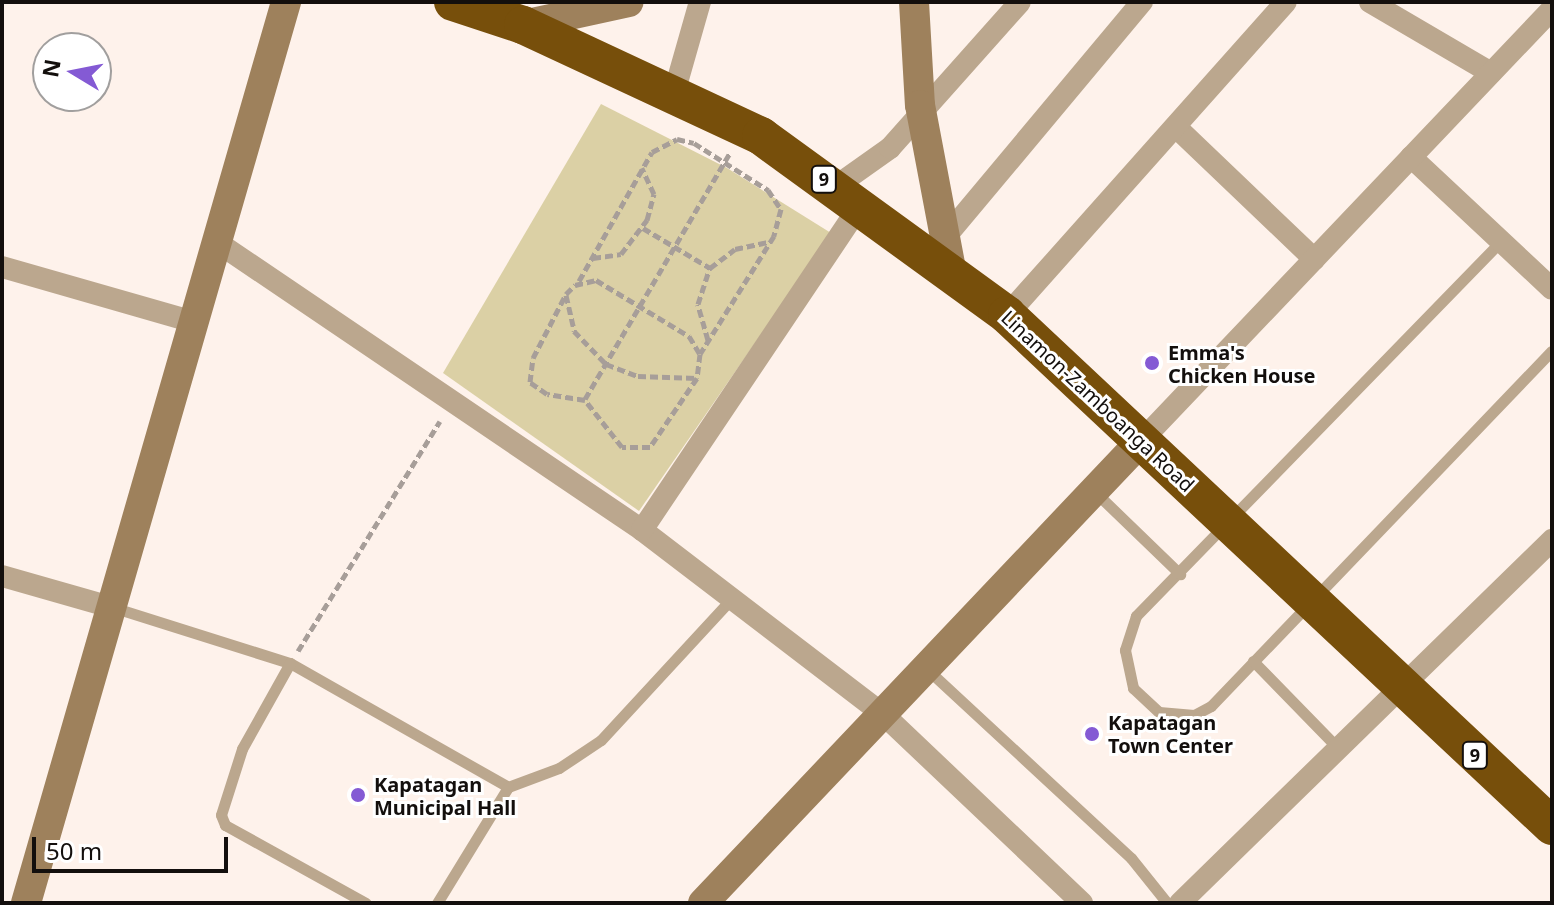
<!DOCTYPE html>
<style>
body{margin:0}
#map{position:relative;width:1554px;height:905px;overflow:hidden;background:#fef2eb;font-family:"Noto Sans",sans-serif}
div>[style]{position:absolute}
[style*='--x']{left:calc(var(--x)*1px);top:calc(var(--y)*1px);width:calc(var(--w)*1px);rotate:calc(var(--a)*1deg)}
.green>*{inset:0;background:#dbd0a5}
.path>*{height:5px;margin-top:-2.5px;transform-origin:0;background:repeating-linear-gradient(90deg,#a79e99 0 8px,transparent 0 12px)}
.lane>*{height:11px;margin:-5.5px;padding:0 5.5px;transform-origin:5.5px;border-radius:5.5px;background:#bba78e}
.street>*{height:22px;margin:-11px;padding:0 11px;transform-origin:11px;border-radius:11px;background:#bba78e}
.secondary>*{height:30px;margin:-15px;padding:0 15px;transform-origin:15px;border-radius:15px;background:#9e815c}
.highway>*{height:38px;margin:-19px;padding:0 19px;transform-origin:19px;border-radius:19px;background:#774f0b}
.dots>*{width:22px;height:22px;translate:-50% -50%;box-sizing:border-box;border:4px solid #fff;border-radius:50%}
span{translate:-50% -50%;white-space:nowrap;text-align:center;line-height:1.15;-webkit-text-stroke:6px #fff;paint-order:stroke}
.shield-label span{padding:2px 6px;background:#fff;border:2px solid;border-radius:6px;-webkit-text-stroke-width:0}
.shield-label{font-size:18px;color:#130f0d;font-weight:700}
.poi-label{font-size:20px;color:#130f0d;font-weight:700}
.left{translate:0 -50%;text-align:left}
.street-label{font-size:20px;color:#130f0d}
.frame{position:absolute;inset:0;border:4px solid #130f0d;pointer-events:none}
.north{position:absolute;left:32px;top:32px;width:80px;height:80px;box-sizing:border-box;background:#fff;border:2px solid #a19f9e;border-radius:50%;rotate:280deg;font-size:22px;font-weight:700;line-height:32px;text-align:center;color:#130f0d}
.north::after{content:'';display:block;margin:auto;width:28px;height:36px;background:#845ad4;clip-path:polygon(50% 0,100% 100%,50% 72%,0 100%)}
.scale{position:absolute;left:32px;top:837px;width:196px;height:36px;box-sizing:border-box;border:4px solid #130f0d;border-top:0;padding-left:10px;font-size:24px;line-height:28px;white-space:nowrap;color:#130f0d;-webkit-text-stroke:6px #fff;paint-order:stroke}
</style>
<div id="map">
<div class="green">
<i style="clip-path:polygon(601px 104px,727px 168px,831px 233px,639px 511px,443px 373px)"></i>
</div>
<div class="path">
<i style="--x:643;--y:228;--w:78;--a:30.8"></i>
<i style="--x:593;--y:258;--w:28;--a:-8"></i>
<i style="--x:621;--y:254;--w:43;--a:-52.6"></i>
<i style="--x:647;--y:220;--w:27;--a:-75"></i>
<i style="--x:654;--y:194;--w:29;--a:-115"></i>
<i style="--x:579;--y:281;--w:148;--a:-60.5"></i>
<i style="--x:652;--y:152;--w:28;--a:-27"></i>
<i style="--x:677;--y:139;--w:17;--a:13"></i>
<i style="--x:694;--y:143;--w:88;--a:32.4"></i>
<i style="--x:768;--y:190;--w:23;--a:56"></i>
<i style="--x:781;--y:209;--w:28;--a:105"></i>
<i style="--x:774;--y:236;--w:139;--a:122.1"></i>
<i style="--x:566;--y:295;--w:37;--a:77"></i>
<i style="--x:574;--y:331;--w:46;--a:45.9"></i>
<i style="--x:606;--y:364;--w:34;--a:21"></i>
<i style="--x:638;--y:376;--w:59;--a:1.9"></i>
<i style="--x:697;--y:378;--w:83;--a:124.3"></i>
<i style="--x:650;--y:447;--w:28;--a:180"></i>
<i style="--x:622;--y:447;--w:60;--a:-128.2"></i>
<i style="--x:585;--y:400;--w:38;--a:-171"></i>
<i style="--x:547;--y:394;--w:21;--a:-145"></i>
<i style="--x:530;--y:382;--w:24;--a:-83"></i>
<i style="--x:533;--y:358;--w:72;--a:-62.7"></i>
<i style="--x:566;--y:294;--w:13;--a:-45"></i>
<i style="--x:575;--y:285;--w:22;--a:-13"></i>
<i style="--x:596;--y:280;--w:109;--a:31.1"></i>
<i style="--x:689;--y:336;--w:21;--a:59"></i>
<i style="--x:700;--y:354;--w:24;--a:97"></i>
<i style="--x:708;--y:340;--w:37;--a:-106"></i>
<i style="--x:698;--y:304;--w:38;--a:-72"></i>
<i style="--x:710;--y:268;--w:31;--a:-37"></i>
<i style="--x:735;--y:249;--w:35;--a:-12"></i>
<i style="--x:585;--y:399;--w:286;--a:-59.5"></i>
<i style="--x:298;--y:651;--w:270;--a:-58.3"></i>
</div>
<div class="lane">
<i style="--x:1502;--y:240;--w:525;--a:134.23"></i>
<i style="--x:1136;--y:616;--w:36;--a:108"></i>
<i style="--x:1125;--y:650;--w:39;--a:78"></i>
<i style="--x:1133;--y:688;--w:35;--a:43"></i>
<i style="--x:1159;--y:712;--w:35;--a:5"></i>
<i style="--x:1194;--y:715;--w:19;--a:-28"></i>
<i style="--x:1211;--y:706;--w:492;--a:-46.2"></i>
<i style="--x:1094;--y:491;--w:120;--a:44"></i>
<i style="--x:112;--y:607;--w:187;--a:17.5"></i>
<i style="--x:290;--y:663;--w:251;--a:29.6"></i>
<i style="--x:508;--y:787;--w:54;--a:-20.4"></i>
<i style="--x:559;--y:768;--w:50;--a:-33.7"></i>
<i style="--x:601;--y:740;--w:192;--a:-47.3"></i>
<i style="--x:1253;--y:661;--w:122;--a:45.7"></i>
<i style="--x:290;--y:663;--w:98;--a:119.2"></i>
<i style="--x:242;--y:749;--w:69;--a:107.7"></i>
<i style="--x:221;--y:815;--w:11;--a:68"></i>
<i style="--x:225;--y:825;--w:161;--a:29"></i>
<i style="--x:928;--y:670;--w:277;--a:42.8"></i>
<i style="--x:1131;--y:858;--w:58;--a:51.3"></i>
<i style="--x:437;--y:903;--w:136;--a:-58.5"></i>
</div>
<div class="street">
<i style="--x:1370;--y:2;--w:140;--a:30.4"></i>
<i style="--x:674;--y:93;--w:95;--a:-74.1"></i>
<i style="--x:1177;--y:128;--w:190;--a:43.7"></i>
<i style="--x:1411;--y:157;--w:193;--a:43.1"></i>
<i style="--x:835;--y:187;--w:67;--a:-35.3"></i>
<i style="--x:890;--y:148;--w:195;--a:-48.3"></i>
<i style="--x:947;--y:235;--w:304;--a:-50.1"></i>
<i style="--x:217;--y:242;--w:513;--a:34.12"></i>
<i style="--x:642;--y:530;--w:305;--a:37.4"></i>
<i style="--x:884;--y:715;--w:273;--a:43.5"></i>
<i style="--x:2;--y:267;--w:200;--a:16"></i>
<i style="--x:1007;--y:315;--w:419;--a:-48.3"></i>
<i style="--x:1143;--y:439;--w:593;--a:-46.43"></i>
<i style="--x:642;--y:530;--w:391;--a:-56.1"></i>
<i style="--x:2;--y:576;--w:113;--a:15.9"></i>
<i style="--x:1180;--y:903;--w:520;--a:-44.3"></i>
</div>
<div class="secondary">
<i style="--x:914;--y:2;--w:103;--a:86.7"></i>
<i style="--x:920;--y:105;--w:173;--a:79.3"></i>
<i style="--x:523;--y:25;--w:108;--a:-12.2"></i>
<i style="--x:26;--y:903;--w:938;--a:-73.9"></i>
<i style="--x:703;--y:903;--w:639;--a:-46.52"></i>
</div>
<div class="highway">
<i style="--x:453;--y:2;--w:74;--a:18.2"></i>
<i style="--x:523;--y:25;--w:263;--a:25"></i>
<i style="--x:761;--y:136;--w:304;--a:36"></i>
<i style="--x:1007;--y:315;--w:747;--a:43.16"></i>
</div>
<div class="dots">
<i style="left:1152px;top:363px;background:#845ad4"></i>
<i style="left:1092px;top:734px;background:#845ad4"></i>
<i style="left:358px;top:795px;background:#845ad4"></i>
</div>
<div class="shield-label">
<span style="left:824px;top:179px">9</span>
<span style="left:1475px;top:755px">9</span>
</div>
<div class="poi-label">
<span class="left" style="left:1168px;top:364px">Emma's<br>Chicken House</span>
<span class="left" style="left:1108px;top:734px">Kapatagan<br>Town Center</span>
<span class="left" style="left:374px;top:796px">Kapatagan<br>Municipal Hall</span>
</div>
<div class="street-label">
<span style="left:1098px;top:401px;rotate:43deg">Linamon-Zamboanga Road</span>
</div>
<div class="frame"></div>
<div class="north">N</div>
<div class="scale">50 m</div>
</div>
